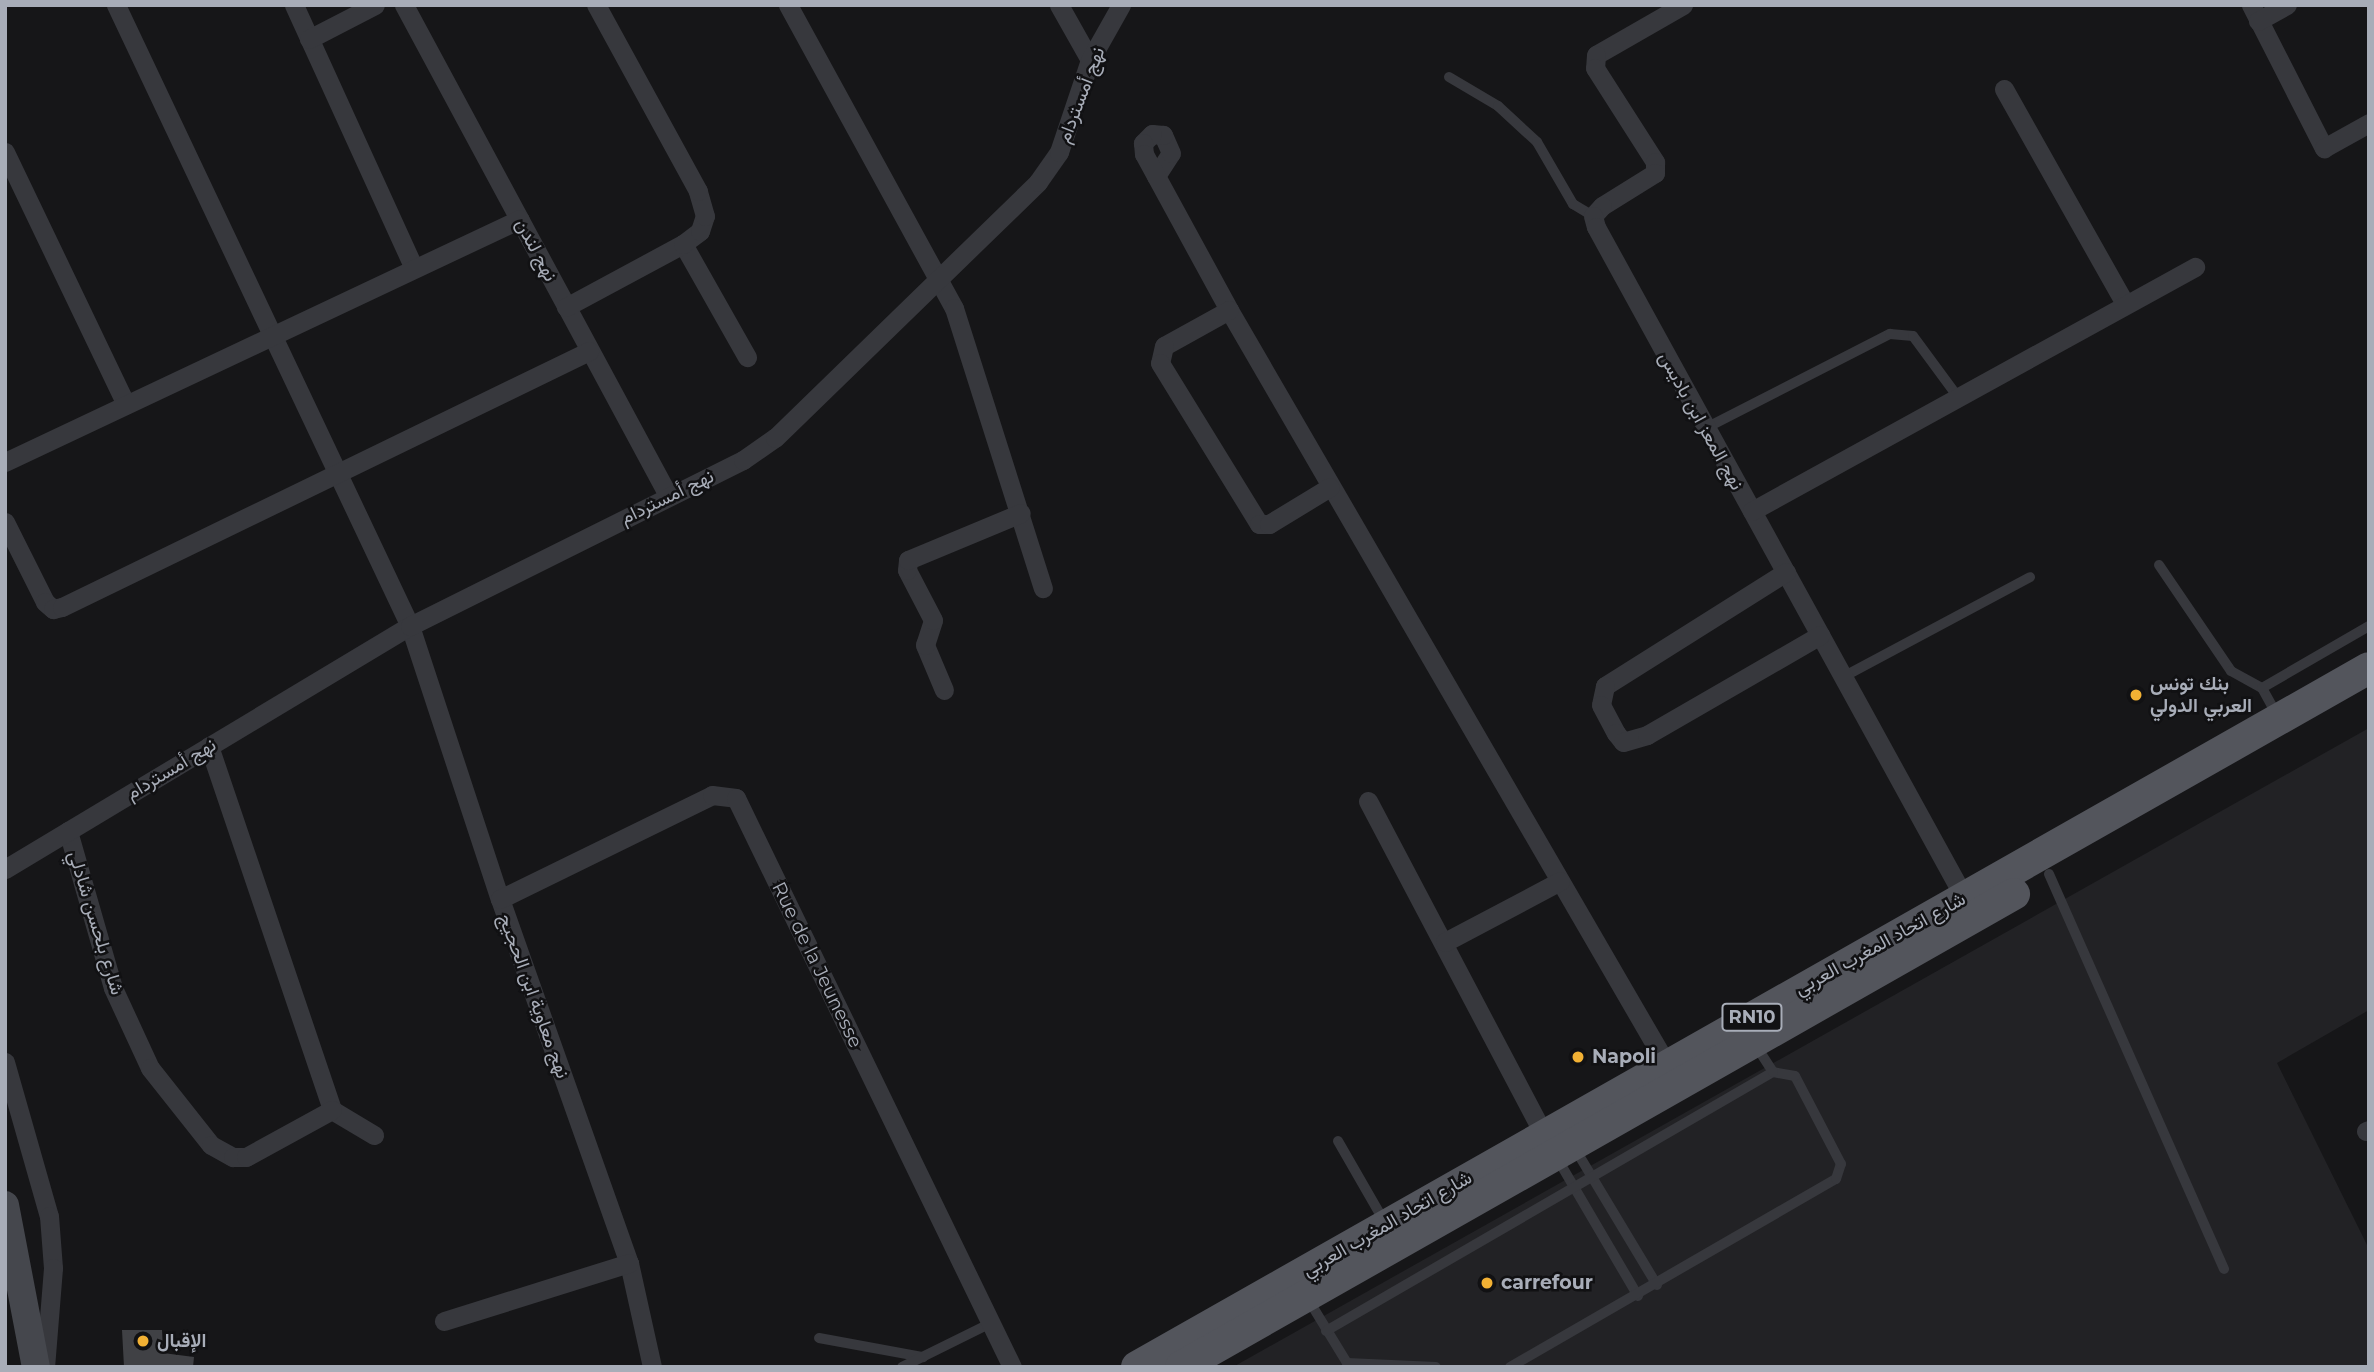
<!DOCTYPE html>
<meta charset="utf-8">
<style>
body{margin:0}
#map{position:relative;width:2374px;height:1372px;overflow:hidden;background:#161618;font-family:Montserrat,Vazirmatn,sans-serif}
div>[style]{position:absolute}
[style*='--x']{left:calc(var(--x)*1px);top:calc(var(--y)*1px);width:calc(var(--w)*1px);rotate:calc(var(--a)*1deg)}
.built>*{inset:0;background:#222225}
.building>*{inset:0;background:#404145}
.lane>*{height:10px;margin:-5px;padding:0 5px;transform-origin:5px;border-radius:5px;background:#37383d}
.street>*{height:19px;margin:-9.5px;padding:0 9.5px;transform-origin:9.5px;border-radius:9.5px;background:#37383d}
.secondary>*{height:28px;margin:-14px;padding:0 14px;transform-origin:14px;border-radius:14px;background:#45474d}
.primary>*{height:32px;margin:-16px;padding:0 16px;transform-origin:16px;border-radius:16px;background:#53555c}
.dots>*{width:19px;height:19px;translate:-50% -50%;box-sizing:border-box;border:4px solid #111113;border-radius:50%}
span{translate:-50% -50%;white-space:nowrap;text-align:center;line-height:1.15;-webkit-text-stroke:5px #111113;paint-order:stroke}
.shield-label span{padding:2px 5px;background:#111113;border:2px solid;border-radius:5px;-webkit-text-stroke-width:0}
.shield-label{font-size:18px;color:#a8adb8;font-weight:700}
.street-label{font-size:19px;color:#a8adb8}
.poi-label{font-size:19px;color:#a8adb8;font-weight:700}
.left{translate:0 -50%;text-align:left}
.frame{position:absolute;inset:0;border:7px solid #a8adb8;pointer-events:none}
</style>
<div id="map">
<div class="built">
<i style="clip-path:polygon(2369px 728px,2369px 1010px,2277px 1063px,2369px 1249px,2369px 1367px,1233px 1367px)"></i>
</div>
<div class="building">
<i style="clip-path:polygon(122px 1330px,162px 1330px,163px 1353px,194px 1357px,193px 1367px,124px 1367px)"></i>
</div>
<div class="lane">
<i style="--x:1449;--y:77;--w:57;--a:30.6"></i>
<i style="--x:1498;--y:106;--w:53;--a:42.7"></i>
<i style="--x:1537;--y:142;--w:72;--a:59.9"></i>
<i style="--x:1573;--y:204;--w:23;--a:31"></i>
<i style="--x:1704;--y:429;--w:209;--a:-27.1"></i>
<i style="--x:1890;--y:334;--w:23;--a:5"></i>
<i style="--x:1913;--y:336;--w:76;--a:53.6"></i>
<i style="--x:2159;--y:565;--w:128;--a:55.8"></i>
<i style="--x:2231;--y:671;--w:35;--a:29"></i>
<i style="--x:1843;--y:677;--w:212;--a:-28.1"></i>
<i style="--x:2277;--y:715;--w:31;--a:-119"></i>
<i style="--x:2262;--y:688;--w:124;--a:-30.1"></i>
<i style="--x:2049;--y:874;--w:432;--a:66.1"></i>
<i style="--x:1338;--y:1141;--w:92;--a:60.1"></i>
<i style="--x:1574;--y:1147;--w:161;--a:59"></i>
<i style="--x:1557;--y:1158;--w:160;--a:59.6"></i>
<i style="--x:1308;--y:1299;--w:75;--a:58.6"></i>
<i style="--x:1347;--y:1363;--w:89;--a:2.6"></i>
<i style="--x:1326;--y:1331;--w:517;--a:-30.09"></i>
<i style="--x:819;--y:1338;--w:106;--a:10.4"></i>
<i style="--x:902;--y:1367;--w:99;--a:-26.3"></i>
<i style="--x:1510;--y:1367;--w:376;--a:-30"></i>
<i style="--x:1836;--y:1179;--w:16;--a:-72"></i>
<i style="--x:1841;--y:1164;--w:99;--a:-117.6"></i>
<i style="--x:1795;--y:1076;--w:22;--a:-170"></i>
<i style="--x:1773;--y:1072;--w:33;--a:-123"></i>
</div>
<div class="street">
<i style="--x:116;--y:5;--w:687;--a:64.67"></i>
<i style="--x:410;--y:626;--w:287;--a:71.8"></i>
<i style="--x:500;--y:899;--w:386;--a:70.5"></i>
<i style="--x:629;--y:1263;--w:107;--a:77.5"></i>
<i style="--x:294;--y:5;--w:289;--a:65.5"></i>
<i style="--x:404;--y:5;--w:557;--a:61.69"></i>
<i style="--x:788;--y:5;--w:345;--a:61.3"></i>
<i style="--x:954;--y:308;--w:294;--a:72.4"></i>
<i style="--x:1059;--y:5;--w:63;--a:60.6"></i>
<i style="--x:1683;--y:5;--w:100;--a:150.1"></i>
<i style="--x:1596;--y:55;--w:13;--a:94"></i>
<i style="--x:1595;--y:68;--w:112;--a:57.4"></i>
<i style="--x:1655;--y:162;--w:11;--a:90"></i>
<i style="--x:1655;--y:173;--w:62;--a:148.1"></i>
<i style="--x:1602;--y:206;--w:13;--a:132"></i>
<i style="--x:1593;--y:216;--w:11;--a:75"></i>
<i style="--x:1596;--y:227;--w:764;--a:61.22"></i>
<i style="--x:2251;--y:5;--w:161;--a:63"></i>
<i style="--x:2324;--y:148;--w:51;--a:-29.1"></i>
<i style="--x:2258;--y:21;--w:33;--a:-29"></i>
<i style="--x:309;--y:39;--w:74;--a:-27.3"></i>
<i style="--x:2004;--y:89;--w:247;--a:60.6"></i>
<i style="--x:5;--y:152;--w:280;--a:64.4"></i>
<i style="--x:1156;--y:176;--w:27;--a:-57"></i>
<i style="--x:1171;--y:153;--w:20;--a:-114"></i>
<i style="--x:1163;--y:135;--w:11;--a:-175"></i>
<i style="--x:1152;--y:134;--w:13;--a:135"></i>
<i style="--x:1143;--y:143;--w:11;--a:85"></i>
<i style="--x:1144;--y:154;--w:178;--a:61.4"></i>
<i style="--x:1229;--y:310;--w:873;--a:59.88"></i>
<i style="--x:683;--y:244;--w:130;--a:60.5"></i>
<i style="--x:566;--y:307;--w:133;--a:-28.3"></i>
<i style="--x:683;--y:244;--w:21;--a:-37"></i>
<i style="--x:700;--y:231;--w:16;--a:-72"></i>
<i style="--x:705;--y:216;--w:26;--a:-106"></i>
<i style="--x:698;--y:191;--w:212;--a:-118.7"></i>
<i style="--x:1229;--y:310;--w:74;--a:151"></i>
<i style="--x:1164;--y:346;--w:17;--a:103"></i>
<i style="--x:1160;--y:363;--w:189;--a:58.4"></i>
<i style="--x:1259;--y:524;--w:10;--a:0"></i>
<i style="--x:1269;--y:524;--w:71;--a:-31.2"></i>
<i style="--x:5;--y:462;--w:569;--a:-25.26"></i>
<i style="--x:1752;--y:511;--w:506;--a:-28.85"></i>
<i style="--x:5;--y:522;--w:89;--a:63.4"></i>
<i style="--x:45;--y:602;--w:11;--a:41"></i>
<i style="--x:53;--y:609;--w:9;--a:-13"></i>
<i style="--x:62;--y:607;--w:586;--a:-25.91"></i>
<i style="--x:1786;--y:572;--w:214;--a:147.8"></i>
<i style="--x:1605;--y:686;--w:19;--a:102"></i>
<i style="--x:1601;--y:705;--w:32;--a:62"></i>
<i style="--x:1616;--y:733;--w:11;--a:52"></i>
<i style="--x:1623;--y:742;--w:25;--a:-16"></i>
<i style="--x:1647;--y:735;--w:200;--a:-30"></i>
<i style="--x:944;--y:690;--w:49;--a:-112.9"></i>
<i style="--x:925;--y:645;--w:26;--a:-72"></i>
<i style="--x:933;--y:620;--w:56;--a:-117.5"></i>
<i style="--x:907;--y:570;--w:10;--a:-84"></i>
<i style="--x:908;--y:560;--w:122;--a:-22.6"></i>
<i style="--x:209;--y:746;--w:384;--a:71.3"></i>
<i style="--x:332;--y:1110;--w:49;--a:30.8"></i>
<i style="--x:1368;--y:801;--w:389;--a:62.2"></i>
<i style="--x:68;--y:831;--w:163;--a:74"></i>
<i style="--x:113;--y:988;--w:88;--a:65.2"></i>
<i style="--x:150;--y:1068;--w:98;--a:51.6"></i>
<i style="--x:211;--y:1145;--w:25;--a:29"></i>
<i style="--x:233;--y:1157;--w:13;--a:0"></i>
<i style="--x:246;--y:1157;--w:98;--a:-28.7"></i>
<i style="--x:5;--y:869;--w:472;--a:-31"></i>
<i style="--x:410;--y:626;--w:372;--a:-26.5"></i>
<i style="--x:743;--y:460;--w:39;--a:-35"></i>
<i style="--x:775;--y:438;--w:367;--a:-44.2"></i>
<i style="--x:1038;--y:182;--w:37;--a:-55"></i>
<i style="--x:1059;--y:152;--w:97;--a:-71.4"></i>
<i style="--x:1090;--y:60;--w:63;--a:-60.6"></i>
<i style="--x:500;--y:899;--w:236;--a:-26.1"></i>
<i style="--x:712;--y:795;--w:24;--a:7"></i>
<i style="--x:736;--y:798;--w:632;--a:64.12"></i>
<i style="--x:1445;--y:942;--w:130;--a:-27.9"></i>
<i style="--x:5;--y:1062;--w:160;--a:74.1"></i>
<i style="--x:49;--y:1216;--w:52;--a:85.6"></i>
<i style="--x:53;--y:1268;--w:99;--a:94.6"></i>
<i style="--x:2366;--y:1131;--w:3;--a:-18"></i>
<i style="--x:444;--y:1321;--w:194;--a:-17.4"></i>
</div>
<div class="secondary">
<i style="--x:5;--y:1205;--w:165;--a:79.2"></i>
</div>
<div class="primary">
<i style="--x:1137;--y:1367;--w:1416;--a:-29.57"></i>
<i style="--x:1181;--y:1367;--w:958;--a:-29.59"></i>
</div>
<div class="dots">
<i style="left:2136px;top:695px;background:#f2b134"></i>
<i style="left:1578px;top:1057px;background:#f2b134"></i>
<i style="left:1487px;top:1283px;background:#f2b134"></i>
<i style="left:143px;top:1341px;background:#f2b134"></i>
</div>
<div class="shield-label">
<span style="left:1752px;top:1017px">RN10</span>
</div>
<div class="street-label">
<span style="left:1081px;top:95px;rotate:-69deg">نهج أمستردام</span>
<span style="left:536px;top:250px;rotate:62deg">نهج لندن</span>
<span style="left:1701px;top:421px;rotate:61deg">نهج المعز ابن باديس</span>
<span style="left:667px;top:497px;rotate:-26deg">نهج أمستردام</span>
<span style="left:171px;top:769px;rotate:-31deg">نهج أمستردام</span>
<span style="left:96px;top:923px;rotate:73deg">شارع بلحسن شادلي</span>
<span style="left:1880px;top:944px;rotate:-29deg">شارع اتحاد المغرب العربي</span>
<span style="left:817px;top:965px;rotate:64deg">Rue de la Jeunesse</span>
<span style="left:534px;top:996px;rotate:70deg">نهج معاوية ابن الحجيج</span>
<span style="left:1387px;top:1224px;rotate:-30deg">شارع اتحاد المغرب العربي</span>
</div>
<div class="poi-label">
<span class="left" style="left:2150px;top:695px">بنك تونس<br>العربي الدولي</span>
<span class="left" style="left:1592px;top:1057px">Napoli</span>
<span class="left" style="left:1501px;top:1283px">carrefour</span>
<span class="left" style="left:157px;top:1341px">الإقبال</span>
</div>
<div class="frame"></div>
</div>
